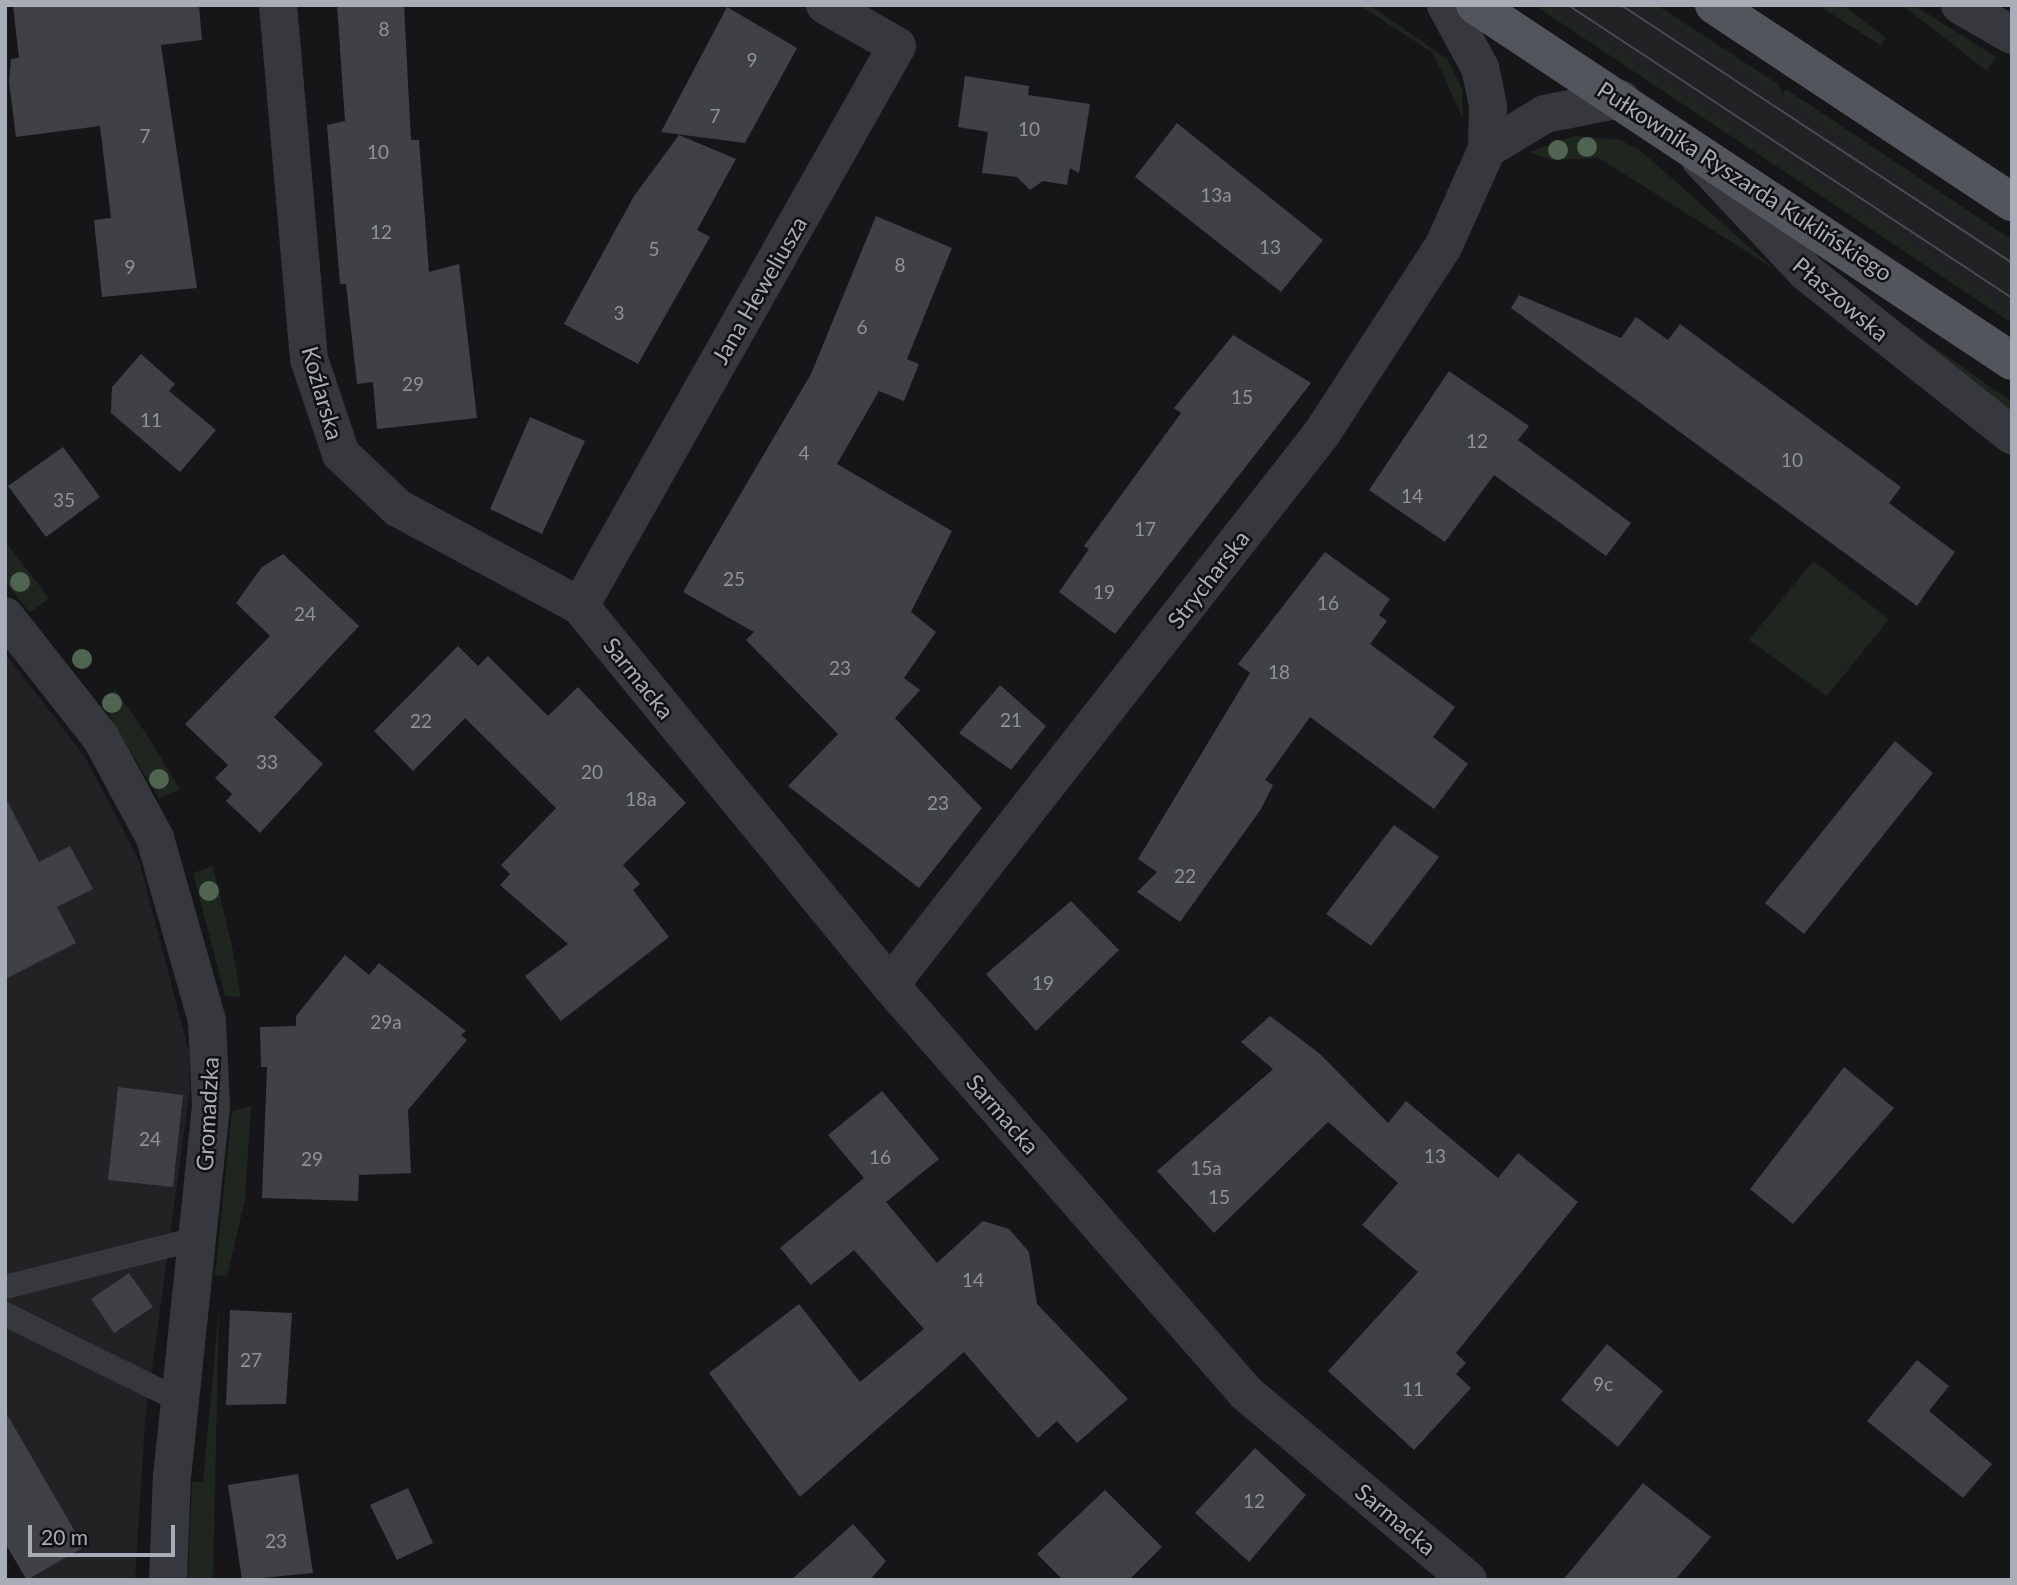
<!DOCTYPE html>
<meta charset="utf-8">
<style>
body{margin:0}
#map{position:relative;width:2017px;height:1585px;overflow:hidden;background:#161618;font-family:Lato,sans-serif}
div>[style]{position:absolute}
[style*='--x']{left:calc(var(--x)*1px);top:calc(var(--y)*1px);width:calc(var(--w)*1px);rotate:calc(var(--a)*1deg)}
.built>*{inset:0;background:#222225}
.green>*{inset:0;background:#1e261f}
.building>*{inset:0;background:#404145}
.lane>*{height:24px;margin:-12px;padding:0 12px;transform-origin:12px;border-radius:12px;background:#37383d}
.street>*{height:38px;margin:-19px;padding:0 19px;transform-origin:19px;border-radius:19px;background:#37383d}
.primary>*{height:38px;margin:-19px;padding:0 19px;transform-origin:19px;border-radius:19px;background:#53555c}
.tram>*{height:2px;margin:-1px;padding:0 1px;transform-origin:1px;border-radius:1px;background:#4a4c52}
.trees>*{width:20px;height:20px;margin:-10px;border-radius:50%;background:#506452}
span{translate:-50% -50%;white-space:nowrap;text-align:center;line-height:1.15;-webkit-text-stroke:5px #111113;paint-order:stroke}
.number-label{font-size:19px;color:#8e929b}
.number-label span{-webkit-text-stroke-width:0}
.street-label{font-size:23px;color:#a8adb8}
.frame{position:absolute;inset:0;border:7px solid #a8adb8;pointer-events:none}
.scale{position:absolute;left:28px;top:1525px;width:147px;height:32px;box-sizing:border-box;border:4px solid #a8adb8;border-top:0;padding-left:9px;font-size:21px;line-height:24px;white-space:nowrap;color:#a8adb8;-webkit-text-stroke:5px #111113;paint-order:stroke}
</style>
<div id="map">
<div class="built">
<i style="clip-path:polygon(1547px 5px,1643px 5px,1943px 201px,2012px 248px,2012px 314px)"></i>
<i style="clip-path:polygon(5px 653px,85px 757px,139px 860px,189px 1052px,190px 1088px,145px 1421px,135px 1580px,27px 1580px,5px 1543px)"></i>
</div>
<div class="green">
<i style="clip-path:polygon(1359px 5px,1370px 5px,1448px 60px,1462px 89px,1463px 119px,1433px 53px)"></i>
<i style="clip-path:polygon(1534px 5px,1547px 5px,1878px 221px,2012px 314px,2012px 323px)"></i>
<i style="clip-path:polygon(1643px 5px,1657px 5px,1779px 85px,1783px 94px,1786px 89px,2012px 240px,2012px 248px)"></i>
<i style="clip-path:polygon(1818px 5px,1843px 5px,1886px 38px,1880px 45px)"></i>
<i style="clip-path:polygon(1902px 5px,1914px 5px,1996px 57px,1987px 71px)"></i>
<i style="clip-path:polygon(1574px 136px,1620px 140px,1641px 151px,1774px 269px,1599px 158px,1552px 160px,1529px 152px)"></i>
<i style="clip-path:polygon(1883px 311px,2012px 402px,2012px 412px)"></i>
<i style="clip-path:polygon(5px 541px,49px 598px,30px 613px,5px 582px)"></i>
<i style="clip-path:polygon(1813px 561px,1889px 619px,1827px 696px,1749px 640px)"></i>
<i style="clip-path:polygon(115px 690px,145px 732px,180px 789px,159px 799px,101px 701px)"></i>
<i style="clip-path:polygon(213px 866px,233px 951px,241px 997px,225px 996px,193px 873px)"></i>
<i style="clip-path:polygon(251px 1106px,245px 1200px,227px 1276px,215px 1275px,232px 1111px)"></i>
<i style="clip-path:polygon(219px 1308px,213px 1580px,188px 1580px,192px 1482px,203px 1482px)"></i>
</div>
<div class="building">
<i style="clip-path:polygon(13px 5px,199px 5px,202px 40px,161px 45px,197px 288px,102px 297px,94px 220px,111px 218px,100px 126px,16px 137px,9px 82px,11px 59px,19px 58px)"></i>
<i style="clip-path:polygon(337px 5px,404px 5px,411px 140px,419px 140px,429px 272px,459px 264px,477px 418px,377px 429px,373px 382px,357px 384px,346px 284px,340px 284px,327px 125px,345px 121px)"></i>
<i style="clip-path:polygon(727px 7px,797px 48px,745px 143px,661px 132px)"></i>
<i style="clip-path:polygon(965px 76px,1029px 86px,1028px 95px,1090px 104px,1079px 173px,1070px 168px,1067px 185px,1043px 181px,1030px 190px,1017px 177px,982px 173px,988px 132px,958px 127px)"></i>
<i style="clip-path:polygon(1177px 123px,1323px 240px,1281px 292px,1135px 177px)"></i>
<i style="clip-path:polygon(679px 135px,736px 159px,697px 230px,710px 237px,638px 364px,564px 324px,634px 196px)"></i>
<i style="clip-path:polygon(876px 216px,952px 248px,907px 359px,919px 364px,904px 401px,879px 391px,837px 464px,952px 531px,911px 612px,936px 632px,904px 678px,920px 690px,895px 718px,982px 808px,919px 888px,788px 786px,838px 734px,746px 640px,754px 632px,683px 592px,811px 374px)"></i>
<i style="clip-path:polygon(1519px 295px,1621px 338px,1636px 317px,1668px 340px,1680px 324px,1901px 487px,1889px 503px,1955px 552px,1917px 606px,1511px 308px)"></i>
<i style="clip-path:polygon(1233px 335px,1311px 383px,1115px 634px,1059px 592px,1089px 549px,1084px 546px,1181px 413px,1174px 408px)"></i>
<i style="clip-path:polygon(141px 354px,175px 384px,169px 391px,216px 430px,180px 472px,111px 413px,112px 387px)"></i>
<i style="clip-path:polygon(1449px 371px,1529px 426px,1518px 440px,1631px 523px,1606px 556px,1494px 475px,1445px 542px,1369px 490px)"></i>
<i style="clip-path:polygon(530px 417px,585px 441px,542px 534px,490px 509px)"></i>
<i style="clip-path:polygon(63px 447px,100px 497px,46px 537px,8px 486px)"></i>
<i style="clip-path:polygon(1325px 552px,1390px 599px,1379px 615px,1387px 621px,1370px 644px,1455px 707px,1433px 737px,1468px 764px,1434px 809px,1310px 717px,1265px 780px,1273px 785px,1261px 809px,1180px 922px,1137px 892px,1157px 872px,1138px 859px,1250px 673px,1238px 664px)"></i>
<i style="clip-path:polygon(283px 554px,359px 626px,274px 717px,323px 764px,260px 833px,226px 801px,232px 794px,215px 778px,228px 765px,185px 724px,270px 636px,236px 603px,262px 567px)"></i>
<i style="clip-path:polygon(458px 646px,478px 666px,488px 656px,548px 716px,578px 687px,686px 803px,623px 865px,640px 884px,633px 890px,669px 937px,561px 1021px,525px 976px,568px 944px,500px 885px,510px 874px,501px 865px,556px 808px,465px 718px,413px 771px,374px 731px)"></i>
<i style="clip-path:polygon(1000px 685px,1046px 726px,1011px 770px,959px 733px)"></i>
<i style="clip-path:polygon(1895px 741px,1933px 773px,1804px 934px,1765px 903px)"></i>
<i style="clip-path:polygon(5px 797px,39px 862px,70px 846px,93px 889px,57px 907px,76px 943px,5px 979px)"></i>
<i style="clip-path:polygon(1394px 825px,1439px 857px,1371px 946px,1326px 914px)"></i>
<i style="clip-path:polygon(1071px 901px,1119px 950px,1036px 1031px,986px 974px)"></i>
<i style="clip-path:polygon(345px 955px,369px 975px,379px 963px,466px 1031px,461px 1035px,467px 1040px,408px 1110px,411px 1173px,359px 1175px,358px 1201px,262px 1198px,267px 1067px,261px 1067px,260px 1027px,296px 1026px,296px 1016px)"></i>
<i style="clip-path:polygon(1270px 1016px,1320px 1054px,1388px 1123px,1406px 1101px,1498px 1178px,1518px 1153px,1578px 1202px,1456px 1353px,1466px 1363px,1456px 1374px,1471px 1388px,1414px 1450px,1328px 1371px,1418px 1272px,1362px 1225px,1398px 1183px,1328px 1122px,1214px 1233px,1157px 1171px,1273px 1069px,1241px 1042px)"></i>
<i style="clip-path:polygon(1844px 1067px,1894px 1108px,1793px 1224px,1750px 1189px)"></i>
<i style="clip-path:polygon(118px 1087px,183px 1095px,173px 1187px,108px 1180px)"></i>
<i style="clip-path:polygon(882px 1091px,939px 1159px,886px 1202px,937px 1263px,983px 1221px,1009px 1229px,1029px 1252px,1037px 1304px,1128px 1399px,1077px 1443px,1057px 1421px,1038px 1438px,964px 1352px,800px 1497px,709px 1373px,799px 1304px,860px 1382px,924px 1329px,854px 1250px,811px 1285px,780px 1248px,864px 1178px,828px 1135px)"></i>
<i style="clip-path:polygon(129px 1273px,153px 1307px,114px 1333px,91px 1299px)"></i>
<i style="clip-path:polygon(230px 1310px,292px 1313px,286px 1404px,226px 1405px)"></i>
<i style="clip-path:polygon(1607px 1344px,1663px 1391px,1618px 1447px,1561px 1400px)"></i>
<i style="clip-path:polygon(1917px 1360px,1949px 1386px,1929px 1411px,1992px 1464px,1963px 1498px,1867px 1421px)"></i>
<i style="clip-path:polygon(5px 1411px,84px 1547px,27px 1580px,5px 1543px)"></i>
<i style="clip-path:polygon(1255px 1448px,1306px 1495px,1249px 1562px,1195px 1513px)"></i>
<i style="clip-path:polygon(298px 1474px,313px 1573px,242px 1580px,228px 1485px)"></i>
<i style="clip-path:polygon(1643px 1483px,1711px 1537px,1675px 1580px,1563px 1580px)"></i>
<i style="clip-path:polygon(408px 1488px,433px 1543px,397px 1560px,370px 1505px)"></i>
<i style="clip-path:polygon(1105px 1490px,1162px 1547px,1129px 1580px,1063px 1580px,1037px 1554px)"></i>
<i style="clip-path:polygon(853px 1524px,886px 1561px,870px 1580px,791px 1580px)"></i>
</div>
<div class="lane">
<i style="--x:5;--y:1287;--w:197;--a:-14.1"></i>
<i style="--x:5;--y:1314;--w:194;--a:26.3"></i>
</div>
<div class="street">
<i style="--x:278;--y:5;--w:355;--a:85"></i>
<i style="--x:309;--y:359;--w:100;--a:71.4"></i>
<i style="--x:341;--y:454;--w:79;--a:43.5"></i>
<i style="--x:398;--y:508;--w:207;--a:28.3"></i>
<i style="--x:580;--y:606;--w:490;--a:50.7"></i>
<i style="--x:890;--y:985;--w:541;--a:48.89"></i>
<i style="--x:1246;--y:1393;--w:290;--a:40.1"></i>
<i style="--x:1960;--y:5;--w:60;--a:30"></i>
<i style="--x:1487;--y:149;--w:68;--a:-31.1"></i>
<i style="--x:1545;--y:114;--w:77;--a:-11.2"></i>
<i style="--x:1700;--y:159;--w:155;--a:46.8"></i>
<i style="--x:1806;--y:272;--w:263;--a:38.4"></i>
<i style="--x:580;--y:606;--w:643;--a:-60.49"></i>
<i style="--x:897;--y:46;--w:83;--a:-150.3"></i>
<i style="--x:5;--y:616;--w:155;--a:51.8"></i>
<i style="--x:101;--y:738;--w:114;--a:61.6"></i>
<i style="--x:155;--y:838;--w:190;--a:74.1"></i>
<i style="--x:207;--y:1021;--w:85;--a:87.3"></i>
<i style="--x:211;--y:1106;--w:371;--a:96"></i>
<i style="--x:172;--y:1475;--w:105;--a:92.2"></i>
<i style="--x:890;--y:985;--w:701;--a:-51.95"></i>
<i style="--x:1322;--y:433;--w:222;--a:-57"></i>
<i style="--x:1443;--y:247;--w:107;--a:-65.8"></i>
<i style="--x:1487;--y:149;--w:44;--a:-88.7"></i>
<i style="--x:1488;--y:105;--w:38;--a:-102"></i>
<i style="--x:1480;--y:68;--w:72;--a:-118.4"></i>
</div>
<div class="primary">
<i style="--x:1475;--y:5;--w:644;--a:33.54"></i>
<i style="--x:1714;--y:5;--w:357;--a:33.5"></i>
</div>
<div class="tram">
<i style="--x:1568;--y:5;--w:532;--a:33.42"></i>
<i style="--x:1621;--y:5;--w:468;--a:33.4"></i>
</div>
<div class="trees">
<i style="left:1587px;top:147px"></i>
<i style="left:1558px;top:150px"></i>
<i style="left:20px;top:582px"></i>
<i style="left:82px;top:659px"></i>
<i style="left:112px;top:703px"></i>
<i style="left:159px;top:779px"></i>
<i style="left:209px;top:891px"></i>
</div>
<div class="number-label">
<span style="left:384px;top:29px">8</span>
<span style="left:752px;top:60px">9</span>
<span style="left:715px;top:116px">7</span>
<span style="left:1029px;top:129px">10</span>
<span style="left:145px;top:136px">7</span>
<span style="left:378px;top:152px">10</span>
<span style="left:1216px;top:195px">13a</span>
<span style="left:381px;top:232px">12</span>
<span style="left:1270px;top:247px">13</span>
<span style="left:654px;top:249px">5</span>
<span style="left:900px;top:265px">8</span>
<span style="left:130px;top:267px">9</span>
<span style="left:619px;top:313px">3</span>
<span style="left:862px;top:327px">6</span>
<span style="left:413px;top:384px">29</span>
<span style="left:1242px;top:397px">15</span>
<span style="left:151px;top:420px">11</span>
<span style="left:1477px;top:441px">12</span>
<span style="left:804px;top:453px">4</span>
<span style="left:1792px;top:460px">10</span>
<span style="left:1412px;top:496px">14</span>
<span style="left:64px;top:500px">35</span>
<span style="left:1145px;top:529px">17</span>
<span style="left:734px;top:579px">25</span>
<span style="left:1104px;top:592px">19</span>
<span style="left:1328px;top:603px">16</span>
<span style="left:305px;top:614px">24</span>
<span style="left:840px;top:668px">23</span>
<span style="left:1279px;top:672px">18</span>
<span style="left:1011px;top:720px">21</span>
<span style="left:421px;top:721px">22</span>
<span style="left:267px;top:762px">33</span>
<span style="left:592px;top:772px">20</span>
<span style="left:641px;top:799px">18a</span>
<span style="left:938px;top:803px">23</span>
<span style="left:1185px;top:876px">22</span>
<span style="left:1043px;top:983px">19</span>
<span style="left:386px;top:1022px">29a</span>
<span style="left:150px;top:1139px">24</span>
<span style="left:1435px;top:1156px">13</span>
<span style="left:880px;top:1157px">16</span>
<span style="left:312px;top:1159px">29</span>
<span style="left:1206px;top:1168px">15a</span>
<span style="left:1219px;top:1197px">15</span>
<span style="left:973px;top:1280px">14</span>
<span style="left:251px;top:1360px">27</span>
<span style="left:1603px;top:1384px">9c</span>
<span style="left:1413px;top:1389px">11</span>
<span style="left:1254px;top:1501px">12</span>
<span style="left:276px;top:1541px">23</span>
</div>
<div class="street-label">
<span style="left:1745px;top:181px;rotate:33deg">Pułkownika Ryszarda Kuklińskiego</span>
<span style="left:759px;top:290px;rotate:-60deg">Jana Heweliusza</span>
<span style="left:1841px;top:299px;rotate:40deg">Płaszowska</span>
<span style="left:323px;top:393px;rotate:74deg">Koźlarska</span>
<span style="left:1208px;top:579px;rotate:-52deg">Strycharska</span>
<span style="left:639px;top:678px;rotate:51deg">Sarmacka</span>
<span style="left:207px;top:1114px;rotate:-87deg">Gromadzka</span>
<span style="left:1003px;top:1114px;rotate:49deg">Sarmacka</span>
<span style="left:1396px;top:1519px;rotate:40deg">Sarmacka</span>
</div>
<div class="frame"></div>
<div class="scale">20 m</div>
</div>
